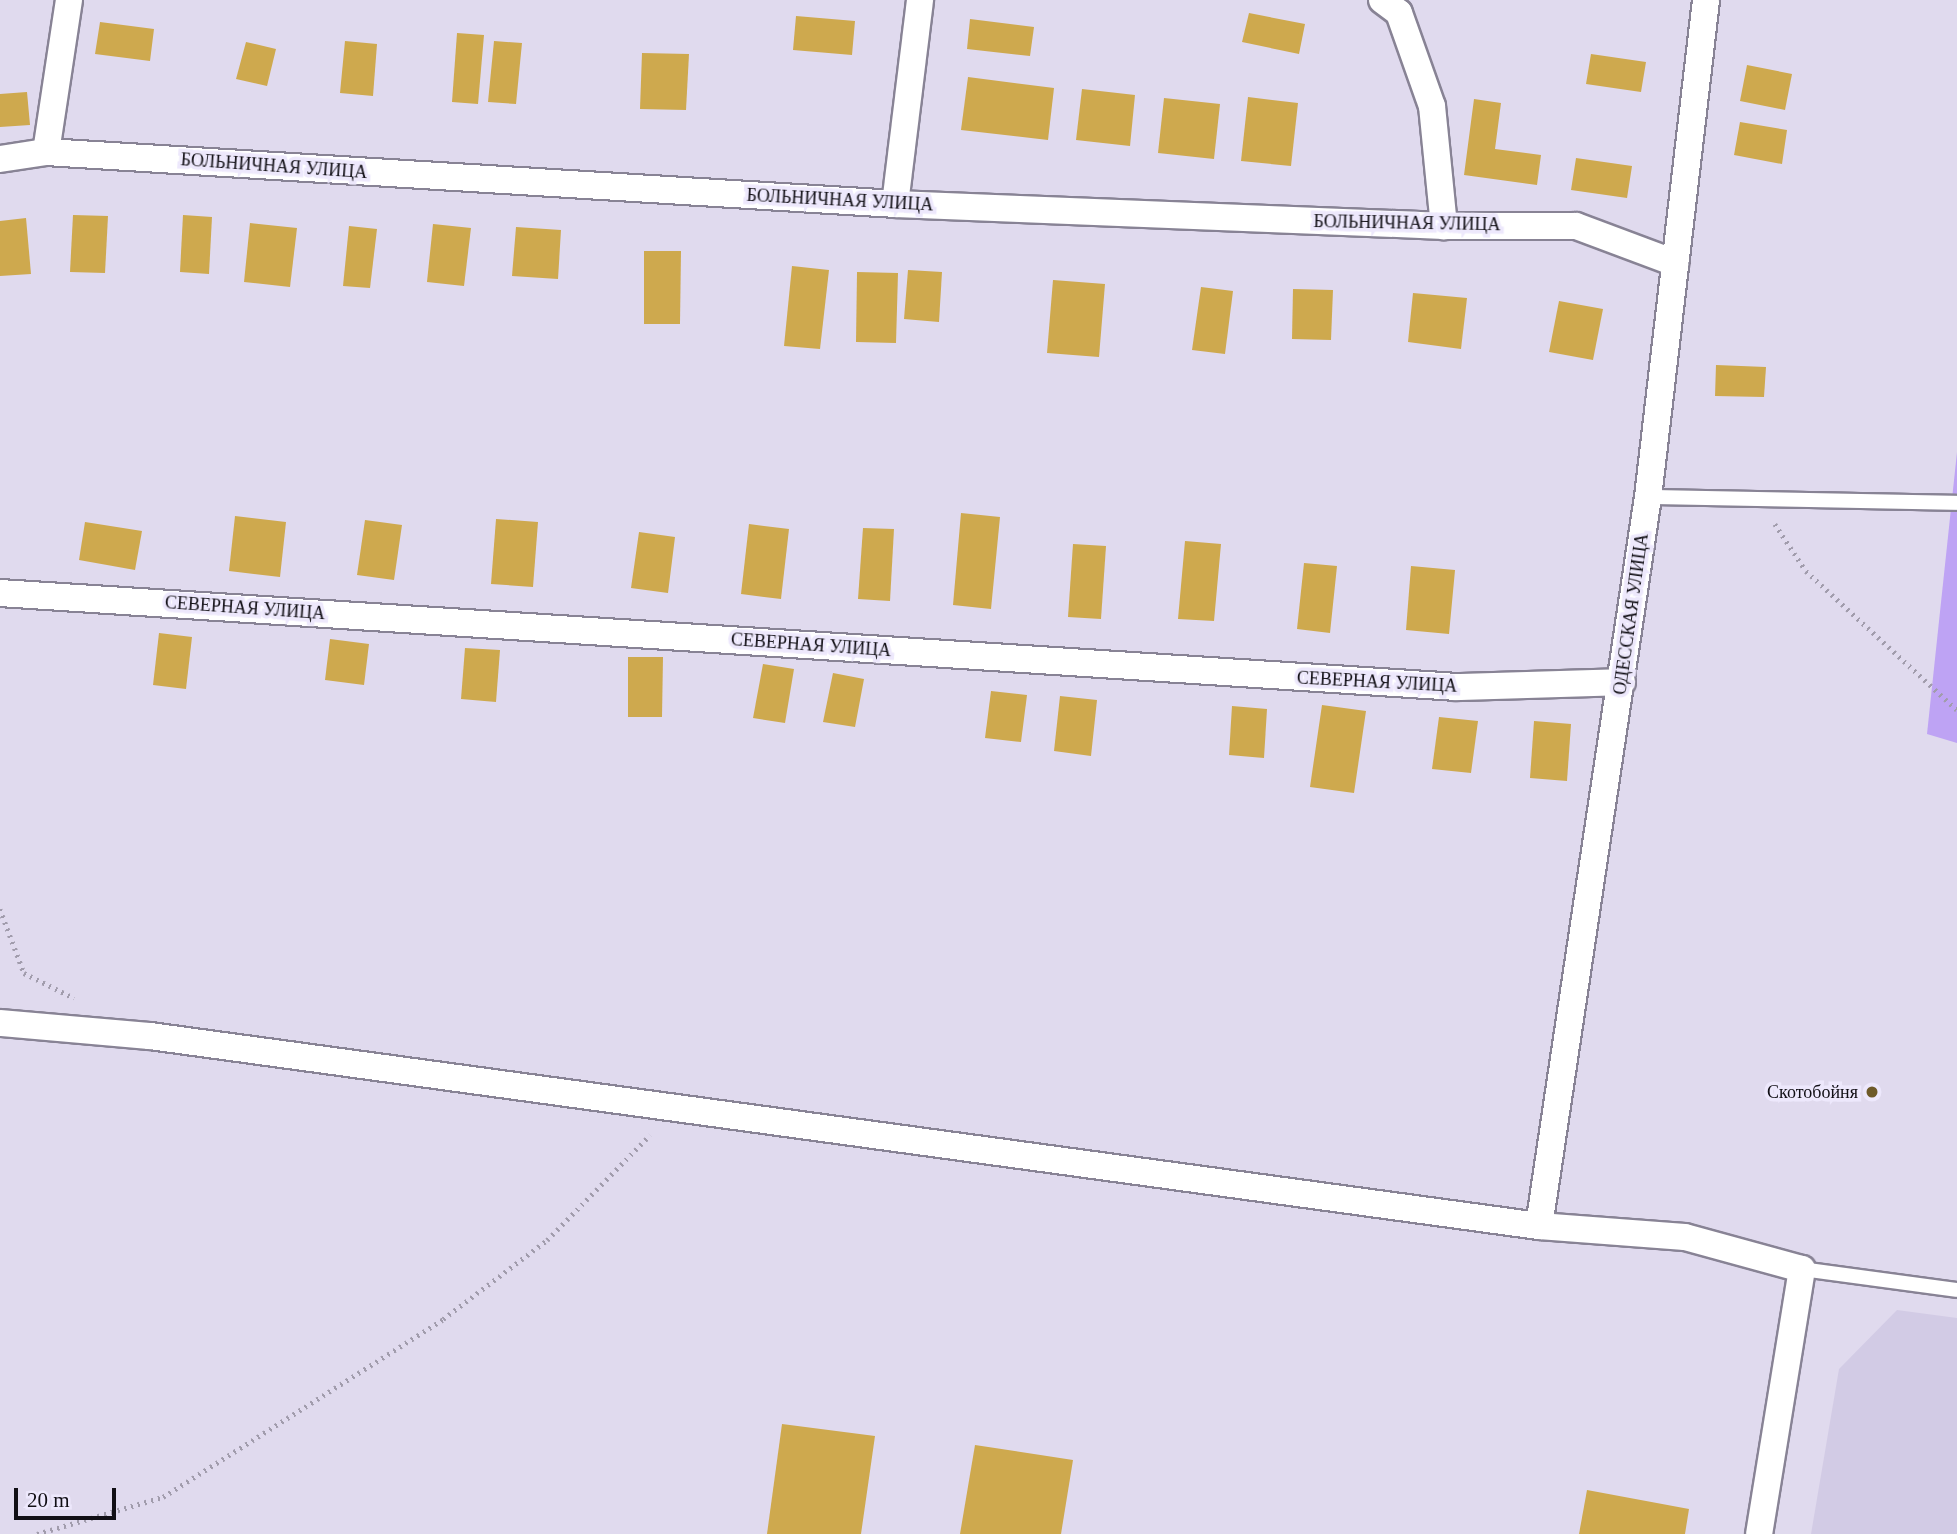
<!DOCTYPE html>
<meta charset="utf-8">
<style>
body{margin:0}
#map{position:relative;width:1957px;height:1534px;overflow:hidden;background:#e0daee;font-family:Georgia,serif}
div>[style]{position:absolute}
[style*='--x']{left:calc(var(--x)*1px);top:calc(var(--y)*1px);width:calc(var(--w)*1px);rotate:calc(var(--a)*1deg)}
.built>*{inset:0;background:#d2cbe5}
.green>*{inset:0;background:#bea3f4}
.building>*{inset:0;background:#cea94e}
.path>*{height:4.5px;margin-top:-2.25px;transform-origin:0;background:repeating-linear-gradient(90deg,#a19cac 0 2px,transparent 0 7px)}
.roads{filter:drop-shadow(2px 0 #888395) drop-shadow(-2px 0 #888395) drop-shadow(0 2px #888395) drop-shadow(0 -2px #888395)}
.lane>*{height:14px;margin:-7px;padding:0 7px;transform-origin:7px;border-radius:7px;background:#fff}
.street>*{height:26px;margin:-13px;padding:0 13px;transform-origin:13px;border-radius:13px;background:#fff}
.dots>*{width:19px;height:19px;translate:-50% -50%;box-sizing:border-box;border:4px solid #ede8fc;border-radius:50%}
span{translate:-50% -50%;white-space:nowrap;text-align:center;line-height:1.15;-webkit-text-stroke:7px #ede8fc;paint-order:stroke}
.street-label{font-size:18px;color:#110f15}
.poi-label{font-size:18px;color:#110f15}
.right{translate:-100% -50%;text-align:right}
.scale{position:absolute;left:14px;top:1488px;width:102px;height:32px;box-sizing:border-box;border:4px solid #110f15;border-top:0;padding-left:9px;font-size:21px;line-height:24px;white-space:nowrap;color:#110f15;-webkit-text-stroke:5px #ede8fc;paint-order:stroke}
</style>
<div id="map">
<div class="built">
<i style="clip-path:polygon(1897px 1310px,1957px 1318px,1957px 1534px,1811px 1534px,1839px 1369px)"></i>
</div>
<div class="green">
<i style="clip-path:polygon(1957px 452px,1957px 743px,1927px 734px)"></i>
</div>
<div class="building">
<i style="clip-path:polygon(1249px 13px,1305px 24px,1299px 54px,1242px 42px)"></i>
<i style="clip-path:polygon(796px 16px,855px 21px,852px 55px,793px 50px)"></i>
<i style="clip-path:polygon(970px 19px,1034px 27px,1030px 56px,967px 49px)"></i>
<i style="clip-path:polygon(100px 22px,154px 29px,150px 61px,95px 54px)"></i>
<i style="clip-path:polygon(457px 33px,484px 35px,478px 104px,452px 102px)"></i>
<i style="clip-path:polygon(345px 41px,377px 44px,373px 96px,340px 93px)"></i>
<i style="clip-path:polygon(494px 41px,522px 43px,516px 104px,488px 102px)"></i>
<i style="clip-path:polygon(246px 42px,276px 49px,267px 86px,236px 79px)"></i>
<i style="clip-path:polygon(642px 53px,689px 54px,686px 110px,640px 109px)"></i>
<i style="clip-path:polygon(1591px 54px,1646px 62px,1641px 92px,1586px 84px)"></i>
<i style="clip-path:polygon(1747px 65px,1792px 74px,1785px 110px,1740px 101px)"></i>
<i style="clip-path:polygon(968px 77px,1054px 88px,1048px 140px,961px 130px)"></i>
<i style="clip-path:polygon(1082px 89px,1135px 95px,1130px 146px,1076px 140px)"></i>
<i style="clip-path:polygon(27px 92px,30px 125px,0 127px,0 94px)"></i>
<i style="clip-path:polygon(1248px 97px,1298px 103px,1291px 166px,1241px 161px)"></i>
<i style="clip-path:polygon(1164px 98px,1220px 104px,1214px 159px,1158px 153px)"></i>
<i style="clip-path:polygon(1474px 99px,1501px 103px,1495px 149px,1541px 155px,1537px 185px,1464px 175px)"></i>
<i style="clip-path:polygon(1740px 122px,1787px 130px,1782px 164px,1734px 155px)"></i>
<i style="clip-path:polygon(1576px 158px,1632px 166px,1627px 198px,1571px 190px)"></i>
<i style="clip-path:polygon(73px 215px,108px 216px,105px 273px,70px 272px)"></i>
<i style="clip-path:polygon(183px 215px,212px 217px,209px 274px,180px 272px)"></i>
<i style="clip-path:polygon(26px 218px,31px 274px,0 276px,0 221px)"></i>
<i style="clip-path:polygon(250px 223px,297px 228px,290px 287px,244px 282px)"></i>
<i style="clip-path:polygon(433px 224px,471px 228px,464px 286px,427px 282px)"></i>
<i style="clip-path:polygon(349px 226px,377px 229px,370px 288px,343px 286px)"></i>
<i style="clip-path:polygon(516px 227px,561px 230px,558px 279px,512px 276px)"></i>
<i style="clip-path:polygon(644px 251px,681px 251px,680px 324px,644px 324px)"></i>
<i style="clip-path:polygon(792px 266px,829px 270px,820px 349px,784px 346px)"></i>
<i style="clip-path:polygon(908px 270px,942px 272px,939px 322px,904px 319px)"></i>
<i style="clip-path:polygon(857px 272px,898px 273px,896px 343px,856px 342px)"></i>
<i style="clip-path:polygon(1053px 280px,1105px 284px,1099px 357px,1047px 353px)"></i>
<i style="clip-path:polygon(1201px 287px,1233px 291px,1225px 354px,1192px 350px)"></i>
<i style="clip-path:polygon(1293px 289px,1333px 290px,1331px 340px,1292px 339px)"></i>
<i style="clip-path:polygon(1413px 293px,1467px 298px,1461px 349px,1408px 342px)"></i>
<i style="clip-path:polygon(1559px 301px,1603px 309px,1593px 360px,1549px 352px)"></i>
<i style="clip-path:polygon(1716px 365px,1766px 367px,1764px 397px,1715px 396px)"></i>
<i style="clip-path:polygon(961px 513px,1000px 517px,991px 609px,953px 605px)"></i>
<i style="clip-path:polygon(235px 516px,286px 522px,280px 577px,229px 571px)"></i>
<i style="clip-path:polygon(496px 519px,538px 522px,533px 587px,491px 584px)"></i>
<i style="clip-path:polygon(365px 520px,402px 525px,394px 580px,357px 575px)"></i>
<i style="clip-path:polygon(85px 522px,142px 531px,135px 570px,79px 560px)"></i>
<i style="clip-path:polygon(749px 524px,789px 529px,781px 599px,741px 594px)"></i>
<i style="clip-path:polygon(863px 528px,894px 529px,890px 601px,858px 599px)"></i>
<i style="clip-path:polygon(639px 532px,675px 537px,668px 593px,631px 588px)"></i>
<i style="clip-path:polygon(1185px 541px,1221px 544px,1214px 621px,1178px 619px)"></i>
<i style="clip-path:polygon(1073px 544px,1106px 546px,1101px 619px,1068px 617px)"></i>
<i style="clip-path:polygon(1304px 563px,1337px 566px,1330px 633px,1297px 629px)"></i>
<i style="clip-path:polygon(1411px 566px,1455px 570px,1449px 634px,1406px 630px)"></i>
<i style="clip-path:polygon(159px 633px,192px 637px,186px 689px,153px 685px)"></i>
<i style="clip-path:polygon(330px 639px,369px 644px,364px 685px,325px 680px)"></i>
<i style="clip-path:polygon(465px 648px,500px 650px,496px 702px,461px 699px)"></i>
<i style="clip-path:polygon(628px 657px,663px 657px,662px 717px,628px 717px)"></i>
<i style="clip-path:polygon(763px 664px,794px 669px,785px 723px,753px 718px)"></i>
<i style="clip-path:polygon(833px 673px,864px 679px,855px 727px,823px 722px)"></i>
<i style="clip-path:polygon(991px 691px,1027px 695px,1021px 742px,985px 738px)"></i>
<i style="clip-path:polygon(1060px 696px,1097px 700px,1091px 756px,1054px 751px)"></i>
<i style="clip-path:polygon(1322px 705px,1366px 711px,1354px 793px,1310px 787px)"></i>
<i style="clip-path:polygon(1232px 706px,1267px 709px,1264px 758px,1229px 755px)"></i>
<i style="clip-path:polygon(1439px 717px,1478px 721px,1471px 773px,1432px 769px)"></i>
<i style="clip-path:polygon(1534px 721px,1571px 724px,1567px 781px,1530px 778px)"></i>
<i style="clip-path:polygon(782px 1424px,875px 1436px,861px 1534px,767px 1534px)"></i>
<i style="clip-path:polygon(975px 1445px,1073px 1460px,1061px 1534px,960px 1534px)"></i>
<i style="clip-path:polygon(1587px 1490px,1689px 1509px,1685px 1534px,1579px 1534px)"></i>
</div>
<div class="path">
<i style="--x:1775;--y:524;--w:56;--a:56.6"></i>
<i style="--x:1806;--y:571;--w:205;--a:42.6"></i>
<i style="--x:0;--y:909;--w:68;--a:69.4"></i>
<i style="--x:24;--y:973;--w:56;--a:26.6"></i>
<i style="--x:37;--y:1534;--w:131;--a:-16.4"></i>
<i style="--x:163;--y:1497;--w:332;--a:-32.4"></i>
<i style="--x:443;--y:1319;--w:131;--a:-37.2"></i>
<i style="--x:547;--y:1240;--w:147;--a:-45.6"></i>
</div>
<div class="roads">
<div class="lane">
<i style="--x:1648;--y:497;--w:309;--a:1.1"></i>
<i style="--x:1802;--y:1269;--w:156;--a:7.7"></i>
</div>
<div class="street">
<i style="--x:1382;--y:0;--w:21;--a:37"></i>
<i style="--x:1399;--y:13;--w:99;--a:70.5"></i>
<i style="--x:1432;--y:106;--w:121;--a:84.3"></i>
<i style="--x:46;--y:152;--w:154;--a:-81.4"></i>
<i style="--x:0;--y:159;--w:47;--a:-8.7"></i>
<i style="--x:46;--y:152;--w:851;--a:3.5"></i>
<i style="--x:895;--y:204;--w:549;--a:2.29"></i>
<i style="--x:1444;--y:226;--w:132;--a:0"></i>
<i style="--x:1576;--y:226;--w:106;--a:20.5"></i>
<i style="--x:895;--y:204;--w:206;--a:-83"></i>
<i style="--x:0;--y:593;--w:1460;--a:3.69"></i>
<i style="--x:1457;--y:687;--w:165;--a:-1.7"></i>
<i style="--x:0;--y:1023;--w:151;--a:5"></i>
<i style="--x:150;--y:1036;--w:1402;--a:7.79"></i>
<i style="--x:1539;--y:1226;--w:146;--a:4.3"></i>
<i style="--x:1685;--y:1237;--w:121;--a:15.3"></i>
<i style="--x:1802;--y:1269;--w:268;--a:99.2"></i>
<i style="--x:1539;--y:1226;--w:737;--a:-81.5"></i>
<i style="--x:1648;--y:497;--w:500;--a:-83.34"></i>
</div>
</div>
<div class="dots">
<i style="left:1872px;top:1092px;background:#6e5a29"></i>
</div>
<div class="street-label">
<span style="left:274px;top:166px;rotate:4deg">БОЛЬНИЧНАЯ УЛИЦА</span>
<span style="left:840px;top:200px;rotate:3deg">БОЛЬНИЧНАЯ УЛИЦА</span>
<span style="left:1407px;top:223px;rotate:1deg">БОЛЬНИЧНАЯ УЛИЦА</span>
<span style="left:245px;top:608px;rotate:4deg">СЕВЕРНАЯ УЛИЦА</span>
<span style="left:1631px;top:614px;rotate:-82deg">ОДЕССКАЯ УЛИЦА</span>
<span style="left:811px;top:645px;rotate:4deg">СЕВЕРНАЯ УЛИЦА</span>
<span style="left:1377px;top:682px;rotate:3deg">СЕВЕРНАЯ УЛИЦА</span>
</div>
<div class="poi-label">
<span class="right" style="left:1858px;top:1092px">Скотобойня</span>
</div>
<div class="scale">20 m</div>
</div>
